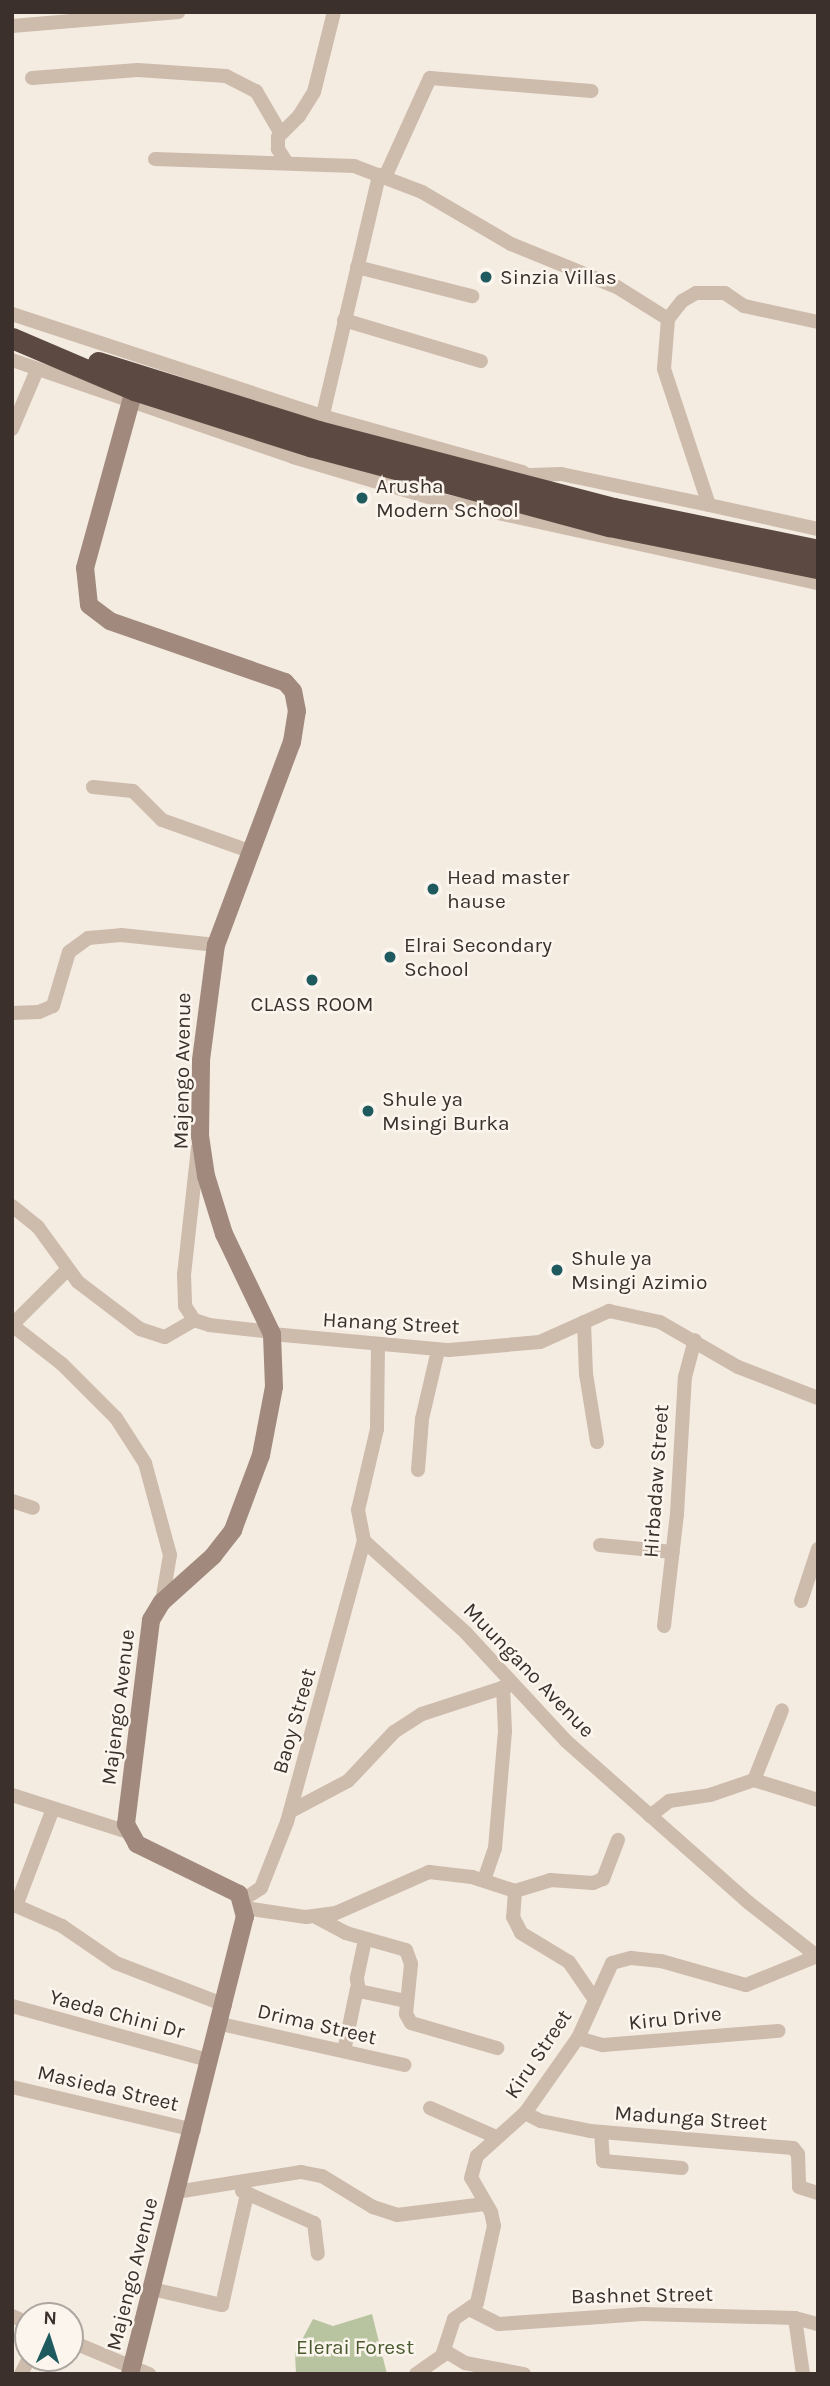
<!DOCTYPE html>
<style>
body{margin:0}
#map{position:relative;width:830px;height:2386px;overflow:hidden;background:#f4ebe1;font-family:Karla,sans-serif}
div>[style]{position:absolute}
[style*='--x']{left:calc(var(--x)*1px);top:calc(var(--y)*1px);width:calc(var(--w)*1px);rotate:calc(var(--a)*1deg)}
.green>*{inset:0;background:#b8c4a0}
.street>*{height:14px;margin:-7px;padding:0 7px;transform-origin:7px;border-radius:7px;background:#cdbbac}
.secondary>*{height:18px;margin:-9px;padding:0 9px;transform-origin:9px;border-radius:9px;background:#a18a7d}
.highway>*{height:21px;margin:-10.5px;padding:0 10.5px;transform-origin:10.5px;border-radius:10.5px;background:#5c4a42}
.dots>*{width:19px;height:19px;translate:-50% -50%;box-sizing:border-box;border:4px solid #fbf5ee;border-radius:50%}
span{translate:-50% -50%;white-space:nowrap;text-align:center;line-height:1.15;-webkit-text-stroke:5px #fbf5ee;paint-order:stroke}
.poi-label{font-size:21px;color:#3b302b}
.left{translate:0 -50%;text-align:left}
.street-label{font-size:21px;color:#3b302b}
.park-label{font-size:21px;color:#4a5a2e}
.frame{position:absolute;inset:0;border:14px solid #3b302b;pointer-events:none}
.north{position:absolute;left:14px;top:2302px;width:70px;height:70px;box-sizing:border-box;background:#fbf5ee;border:2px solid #aea6a0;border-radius:50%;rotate:3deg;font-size:19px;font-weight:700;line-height:28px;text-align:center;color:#3b302b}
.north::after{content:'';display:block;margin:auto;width:24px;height:32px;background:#1f5a5e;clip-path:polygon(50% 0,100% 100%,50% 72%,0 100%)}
</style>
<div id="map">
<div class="green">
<i style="clip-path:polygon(372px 2314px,387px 2374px,296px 2374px,295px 2353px,313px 2319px,333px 2326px)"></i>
</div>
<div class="street">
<i style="--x:12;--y:26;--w:167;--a:-4.8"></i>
<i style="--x:32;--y:78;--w:106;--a:-4.3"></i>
<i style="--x:138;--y:70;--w:88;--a:3.9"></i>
<i style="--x:226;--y:76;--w:34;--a:27"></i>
<i style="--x:256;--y:91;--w:48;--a:59.7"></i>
<i style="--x:155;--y:159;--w:199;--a:2"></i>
<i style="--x:354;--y:166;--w:73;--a:20.9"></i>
<i style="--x:422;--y:192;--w:103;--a:30.3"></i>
<i style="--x:511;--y:244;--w:114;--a:22.1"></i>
<i style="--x:617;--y:287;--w:60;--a:32.1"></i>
<i style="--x:287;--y:163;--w:17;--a:-123"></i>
<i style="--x:278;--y:149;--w:12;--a:-90"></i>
<i style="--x:278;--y:137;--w:30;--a:-45"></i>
<i style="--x:299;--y:116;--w:28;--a:-58"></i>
<i style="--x:314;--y:92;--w:82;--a:-76"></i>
<i style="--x:385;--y:177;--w:109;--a:-65.6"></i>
<i style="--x:430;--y:78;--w:162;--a:4.6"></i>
<i style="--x:357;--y:267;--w:119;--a:14.2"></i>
<i style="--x:12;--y:314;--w:326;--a:18.2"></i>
<i style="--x:322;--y:416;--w:208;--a:15.6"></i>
<i style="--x:522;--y:472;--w:28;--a:30"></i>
<i style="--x:344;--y:320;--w:143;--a:16.7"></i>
<i style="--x:818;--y:322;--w:76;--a:-167.8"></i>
<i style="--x:744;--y:306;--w:23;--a:-146"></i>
<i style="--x:725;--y:293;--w:29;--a:180"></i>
<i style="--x:696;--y:293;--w:16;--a:150"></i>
<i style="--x:682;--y:301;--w:23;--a:128"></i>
<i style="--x:668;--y:319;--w:50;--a:94.6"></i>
<i style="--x:664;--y:369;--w:143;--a:71.7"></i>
<i style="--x:709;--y:505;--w:112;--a:12.4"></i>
<i style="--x:12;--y:360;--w:297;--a:19"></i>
<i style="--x:293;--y:457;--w:148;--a:16.5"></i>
<i style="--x:435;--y:499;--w:392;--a:12.4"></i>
<i style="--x:321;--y:423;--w:255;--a:-76.8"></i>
<i style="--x:12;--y:429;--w:64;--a:-67"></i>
<i style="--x:531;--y:475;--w:30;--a:-2"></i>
<i style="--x:561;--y:474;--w:151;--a:11.8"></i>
<i style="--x:93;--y:787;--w:40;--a:5.7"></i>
<i style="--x:133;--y:791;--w:41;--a:45"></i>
<i style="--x:162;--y:820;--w:96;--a:19.6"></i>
<i style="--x:12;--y:1013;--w:27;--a:-2"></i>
<i style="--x:39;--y:1012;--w:15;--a:-23"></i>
<i style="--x:53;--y:1006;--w:56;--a:-73.5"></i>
<i style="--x:69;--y:952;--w:24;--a:-36"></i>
<i style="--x:88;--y:938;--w:33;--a:-5"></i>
<i style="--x:121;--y:935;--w:96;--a:6"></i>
<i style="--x:198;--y:1148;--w:127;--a:96.3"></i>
<i style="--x:184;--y:1274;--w:32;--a:88"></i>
<i style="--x:185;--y:1306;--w:17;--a:57"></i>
<i style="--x:194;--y:1320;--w:16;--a:18"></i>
<i style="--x:209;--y:1325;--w:62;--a:6.4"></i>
<i style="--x:12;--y:1206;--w:33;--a:39"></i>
<i style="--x:38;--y:1227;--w:68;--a:54"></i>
<i style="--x:78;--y:1282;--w:78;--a:37.2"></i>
<i style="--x:140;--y:1329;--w:26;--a:18"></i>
<i style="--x:165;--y:1337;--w:34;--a:-30"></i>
<i style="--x:584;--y:1322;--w:52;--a:87.8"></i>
<i style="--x:586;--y:1374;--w:69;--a:80.8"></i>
<i style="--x:12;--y:1325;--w:63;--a:38"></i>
<i style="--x:62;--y:1364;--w:76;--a:45"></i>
<i style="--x:116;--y:1418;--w:54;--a:57.2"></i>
<i style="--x:145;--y:1463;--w:95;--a:74.8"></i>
<i style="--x:170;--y:1555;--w:48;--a:99.7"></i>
<i style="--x:12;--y:1325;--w:76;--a:-45"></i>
<i style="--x:272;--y:1334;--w:178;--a:5.2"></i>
<i style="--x:449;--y:1350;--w:91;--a:-5"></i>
<i style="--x:540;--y:1342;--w:76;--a:-24.2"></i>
<i style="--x:609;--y:1311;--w:52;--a:12.2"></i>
<i style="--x:660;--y:1322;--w:90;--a:30"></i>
<i style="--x:738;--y:1367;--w:86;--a:21.2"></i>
<i style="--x:378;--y:1344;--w:85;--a:90.7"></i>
<i style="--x:377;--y:1429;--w:83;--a:103.2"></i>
<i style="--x:358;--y:1510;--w:32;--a:79"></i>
<i style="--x:364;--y:1541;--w:137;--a:42"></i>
<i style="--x:466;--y:1633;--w:147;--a:47.2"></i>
<i style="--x:566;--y:1741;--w:244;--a:41.5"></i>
<i style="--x:749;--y:1903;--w:88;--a:38"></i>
<i style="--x:418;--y:1470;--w:51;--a:-85.5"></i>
<i style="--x:422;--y:1419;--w:71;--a:-76.9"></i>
<i style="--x:12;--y:1501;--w:22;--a:18"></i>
<i style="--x:600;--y:1545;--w:73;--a:5.5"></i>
<i style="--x:801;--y:1601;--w:55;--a:-71.9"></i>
<i style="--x:664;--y:1626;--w:113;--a:-83.4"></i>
<i style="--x:677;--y:1514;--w:137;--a:-86.7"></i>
<i style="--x:685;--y:1377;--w:38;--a:-75"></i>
<i style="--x:754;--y:1780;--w:67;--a:17.4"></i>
<i style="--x:12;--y:1795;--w:122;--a:17.7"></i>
<i style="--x:291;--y:1811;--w:64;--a:-27.8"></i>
<i style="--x:348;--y:1781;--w:67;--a:-46.8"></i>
<i style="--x:394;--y:1732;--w:33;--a:-33"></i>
<i style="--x:422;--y:1714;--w:94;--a:-18"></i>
<i style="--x:650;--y:1816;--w:24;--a:-38"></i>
<i style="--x:669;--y:1801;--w:41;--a:-8.3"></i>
<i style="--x:710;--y:1795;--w:46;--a:-18.8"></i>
<i style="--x:754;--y:1780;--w:75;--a:-68.2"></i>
<i style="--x:484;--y:1880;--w:34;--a:-71"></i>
<i style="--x:495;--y:1848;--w:117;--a:-85.1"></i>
<i style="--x:505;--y:1731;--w:44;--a:-92.6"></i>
<i style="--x:515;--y:1891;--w:26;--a:94"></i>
<i style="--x:513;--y:1917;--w:18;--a:63"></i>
<i style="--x:521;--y:1933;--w:56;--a:31.1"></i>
<i style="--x:569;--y:1962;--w:46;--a:55.6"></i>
<i style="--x:244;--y:1899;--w:20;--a:-33"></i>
<i style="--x:261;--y:1888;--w:71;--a:-68.5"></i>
<i style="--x:287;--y:1822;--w:291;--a:-74.7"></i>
<i style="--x:12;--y:1904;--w:55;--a:23.7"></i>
<i style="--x:62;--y:1926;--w:65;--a:34.4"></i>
<i style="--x:116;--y:1963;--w:117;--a:21.1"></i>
<i style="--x:16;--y:1906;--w:102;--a:-69.2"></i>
<i style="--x:245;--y:1908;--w:62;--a:8.4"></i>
<i style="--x:306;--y:1917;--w:30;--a:-8"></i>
<i style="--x:336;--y:1913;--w:102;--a:-23.8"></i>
<i style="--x:429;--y:1872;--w:43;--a:6.6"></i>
<i style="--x:472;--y:1877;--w:45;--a:18"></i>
<i style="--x:515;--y:1891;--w:37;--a:-17"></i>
<i style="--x:550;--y:1880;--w:43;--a:4"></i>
<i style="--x:593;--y:1883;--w:11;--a:-22"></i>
<i style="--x:603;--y:1879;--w:42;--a:-69"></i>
<i style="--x:316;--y:1917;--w:34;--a:28"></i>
<i style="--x:346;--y:1933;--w:62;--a:15.8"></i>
<i style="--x:406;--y:1950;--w:15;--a:70"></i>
<i style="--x:411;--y:1964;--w:50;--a:95.7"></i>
<i style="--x:406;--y:2014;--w:10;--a:61"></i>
<i style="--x:411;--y:2023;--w:90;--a:16.2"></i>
<i style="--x:365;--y:1940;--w:40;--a:102"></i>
<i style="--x:357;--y:1979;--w:12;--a:81"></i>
<i style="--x:359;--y:1991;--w:48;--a:12"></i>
<i style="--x:12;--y:2006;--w:206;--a:15.4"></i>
<i style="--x:221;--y:2024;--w:188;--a:12.6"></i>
<i style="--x:578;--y:2038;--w:26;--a:16"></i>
<i style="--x:603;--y:2045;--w:176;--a:-4.6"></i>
<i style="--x:344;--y:2051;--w:64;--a:-78.3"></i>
<i style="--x:12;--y:2087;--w:187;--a:13.3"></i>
<i style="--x:430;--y:2108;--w:72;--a:23.7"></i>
<i style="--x:525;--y:2113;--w:18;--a:27"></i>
<i style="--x:541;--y:2121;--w:50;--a:11.5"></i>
<i style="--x:590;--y:2131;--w:204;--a:4.8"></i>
<i style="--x:793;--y:2148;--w:8;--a:50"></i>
<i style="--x:798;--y:2154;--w:33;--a:88"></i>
<i style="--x:799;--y:2187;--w:20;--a:18"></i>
<i style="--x:601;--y:2132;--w:29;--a:86"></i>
<i style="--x:603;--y:2161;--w:79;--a:5.1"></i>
<i style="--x:242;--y:2191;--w:79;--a:24"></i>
<i style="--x:314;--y:2223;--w:31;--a:83"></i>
<i style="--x:176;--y:2192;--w:127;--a:-9.1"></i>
<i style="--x:301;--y:2172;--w:21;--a:11"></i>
<i style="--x:322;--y:2176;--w:60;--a:31.3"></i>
<i style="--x:373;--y:2207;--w:25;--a:18"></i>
<i style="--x:397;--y:2215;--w:88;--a:-7.2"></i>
<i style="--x:152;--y:2289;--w:72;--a:12.9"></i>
<i style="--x:222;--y:2305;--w:114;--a:-77.3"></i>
<i style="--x:471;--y:2310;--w:31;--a:27"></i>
<i style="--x:499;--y:2324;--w:144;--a:-4"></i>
<i style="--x:643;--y:2314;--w:152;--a:1.5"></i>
<i style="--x:795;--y:2318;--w:24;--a:15"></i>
<i style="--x:12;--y:2316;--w:17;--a:24"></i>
<i style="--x:795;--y:2318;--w:57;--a:81.9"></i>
<i style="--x:70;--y:2341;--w:86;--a:22.7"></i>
<i style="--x:445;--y:2351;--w:23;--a:31"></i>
<i style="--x:465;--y:2363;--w:60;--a:10.6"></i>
<i style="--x:21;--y:2374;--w:18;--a:-63"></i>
<i style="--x:416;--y:2374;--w:32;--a:-35"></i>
<i style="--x:442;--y:2356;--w:39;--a:-72"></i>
<i style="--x:454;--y:2319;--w:28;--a:-35"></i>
<i style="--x:477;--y:2303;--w:79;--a:-77.6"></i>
<i style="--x:494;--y:2226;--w:14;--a:-102"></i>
<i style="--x:491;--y:2212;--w:39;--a:-120"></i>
<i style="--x:471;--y:2178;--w:23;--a:-75"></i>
<i style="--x:477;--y:2156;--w:64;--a:-41.9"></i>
<i style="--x:525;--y:2113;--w:92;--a:-54.8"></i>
<i style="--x:578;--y:2038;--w:82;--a:-65.6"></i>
<i style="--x:612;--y:1963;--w:20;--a:-15"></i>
<i style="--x:631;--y:1958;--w:30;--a:6"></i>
<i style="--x:661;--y:1961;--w:88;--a:15.8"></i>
<i style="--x:746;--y:1985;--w:77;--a:-22.2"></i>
</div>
<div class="secondary">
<i style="--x:130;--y:2374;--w:471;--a:-75.9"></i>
<i style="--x:245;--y:1917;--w:24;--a:-105"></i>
<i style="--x:239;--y:1894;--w:114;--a:-153.9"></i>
<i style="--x:137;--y:1844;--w:23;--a:-119"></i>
<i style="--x:126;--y:1824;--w:206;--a:-83"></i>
<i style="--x:151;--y:1620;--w:21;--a:-59"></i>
<i style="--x:162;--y:1602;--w:69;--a:-42"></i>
<i style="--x:213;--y:1556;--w:33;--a:-52"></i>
<i style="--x:233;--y:1530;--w:80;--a:-69.5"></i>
<i style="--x:261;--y:1455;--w:69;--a:-79.2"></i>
<i style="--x:274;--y:1387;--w:53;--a:-92.2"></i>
<i style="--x:272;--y:1334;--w:111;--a:-115.6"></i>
<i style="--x:224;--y:1234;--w:61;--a:-107.2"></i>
<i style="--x:206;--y:1176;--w:40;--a:-98.5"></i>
<i style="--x:200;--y:1136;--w:76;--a:-89.2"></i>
<i style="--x:201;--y:1060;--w:116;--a:-82.6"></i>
<i style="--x:216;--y:945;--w:217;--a:-69.5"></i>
<i style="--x:292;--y:742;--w:31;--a:-81"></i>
<i style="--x:297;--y:711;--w:20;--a:-101"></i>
<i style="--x:293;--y:691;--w:12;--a:-132"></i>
<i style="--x:285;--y:682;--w:185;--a:-160.8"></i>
<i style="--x:110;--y:621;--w:26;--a:-143"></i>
<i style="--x:89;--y:605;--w:37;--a:-96"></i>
<i style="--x:85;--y:568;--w:185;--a:-74.6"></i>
</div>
<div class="highway">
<i style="--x:12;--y:338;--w:133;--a:23.1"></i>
<i style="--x:134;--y:390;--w:185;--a:17.7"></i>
<i style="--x:310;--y:446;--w:310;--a:15"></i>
<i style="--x:609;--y:526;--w:213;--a:11.4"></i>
<i style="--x:98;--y:362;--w:231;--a:17.4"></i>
<i style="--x:318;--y:431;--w:306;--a:14.6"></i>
<i style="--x:614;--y:508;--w:208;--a:11.6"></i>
</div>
<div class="dots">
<i style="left:486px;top:277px;background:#1f5a5e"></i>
<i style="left:362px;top:498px;background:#1f5a5e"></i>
<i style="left:433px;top:889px;background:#1f5a5e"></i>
<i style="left:390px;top:957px;background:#1f5a5e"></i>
<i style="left:312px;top:980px;background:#1f5a5e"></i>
<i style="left:368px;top:1111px;background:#1f5a5e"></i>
<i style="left:557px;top:1270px;background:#1f5a5e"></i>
</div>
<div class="poi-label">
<span class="left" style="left:500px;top:277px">Sinzia Villas</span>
<span class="left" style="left:376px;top:498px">Arusha<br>Modern School</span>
<span class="left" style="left:447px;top:889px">Head master<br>hause</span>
<span class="left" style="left:404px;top:957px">Elrai Secondary<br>School</span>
<span style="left:312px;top:1004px">CLASS ROOM</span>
<span class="left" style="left:382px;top:1111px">Shule ya<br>Msingi Burka</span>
<span class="left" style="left:571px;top:1270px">Shule ya<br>Msingi Azimio</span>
</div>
<div class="street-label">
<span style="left:182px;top:1071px;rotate:-89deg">Majengo Avenue</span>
<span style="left:391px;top:1323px;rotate:3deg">Hanang Street</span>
<span style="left:656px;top:1481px;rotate:-86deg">Hirbadaw Street</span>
<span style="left:529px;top:1670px;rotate:46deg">Muungano Avenue</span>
<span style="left:118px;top:1707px;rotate:-83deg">Majengo Avenue</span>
<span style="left:294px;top:1721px;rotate:-74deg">Baoy Street</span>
<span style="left:117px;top:2014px;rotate:15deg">Yaeda Chini Dr</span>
<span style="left:675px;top:2018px;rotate:-6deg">Kiru Drive</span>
<span style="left:317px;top:2024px;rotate:13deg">Drima Street</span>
<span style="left:538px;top:2054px;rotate:-56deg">Kiru Street</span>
<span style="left:108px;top:2088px;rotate:13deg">Masieda Street</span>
<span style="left:691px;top:2118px;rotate:4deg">Madunga Street</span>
<span style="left:132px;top:2274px;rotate:-76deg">Majengo Avenue</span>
<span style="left:642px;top:2295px;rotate:-1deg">Bashnet Street</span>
</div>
<div class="park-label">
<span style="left:355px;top:2347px">Elerai Forest</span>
</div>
<div class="frame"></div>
<div class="north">N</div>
</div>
